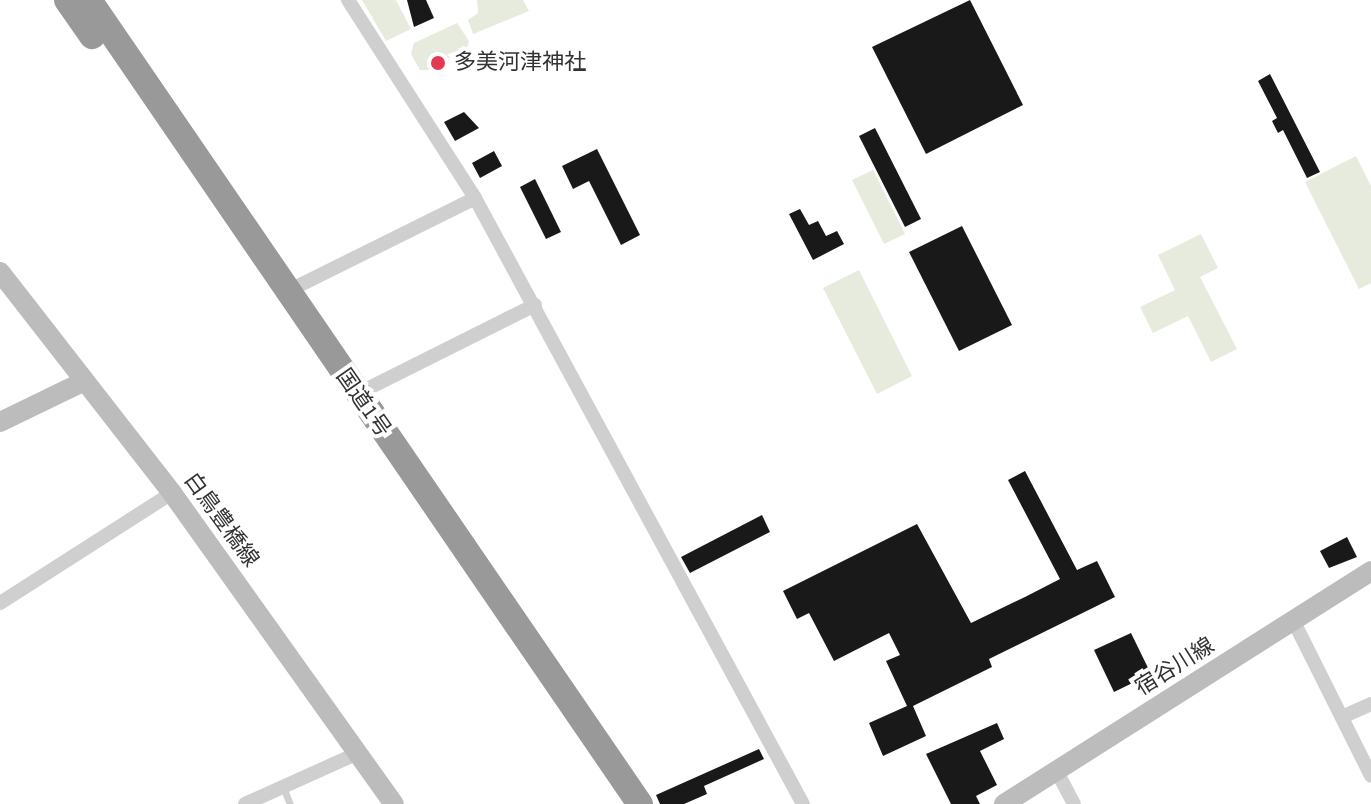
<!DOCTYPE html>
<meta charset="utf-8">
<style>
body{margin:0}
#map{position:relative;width:1371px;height:804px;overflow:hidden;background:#fff;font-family:"Source Sans 3","Noto Sans JP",sans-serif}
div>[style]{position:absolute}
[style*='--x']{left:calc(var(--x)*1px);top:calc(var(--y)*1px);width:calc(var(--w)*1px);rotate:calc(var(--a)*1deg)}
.green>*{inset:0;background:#e6ebde}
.building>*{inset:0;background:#191919}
.lane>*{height:7px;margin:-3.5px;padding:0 3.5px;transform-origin:3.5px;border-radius:3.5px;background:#cfcfcf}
.street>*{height:14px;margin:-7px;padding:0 7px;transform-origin:7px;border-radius:7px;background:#cfcfcf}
.secondary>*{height:20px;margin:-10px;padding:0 10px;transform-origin:10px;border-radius:10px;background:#bcbcbc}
.highway>*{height:26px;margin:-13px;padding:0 13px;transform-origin:13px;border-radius:13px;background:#999}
.dots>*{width:22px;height:22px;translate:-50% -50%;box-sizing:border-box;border:4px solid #fff;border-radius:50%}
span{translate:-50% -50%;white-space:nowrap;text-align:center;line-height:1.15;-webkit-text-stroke:8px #fff;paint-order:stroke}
.poi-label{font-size:22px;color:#323232}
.left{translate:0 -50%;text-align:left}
.street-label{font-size:22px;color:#323232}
</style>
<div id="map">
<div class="green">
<i style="clip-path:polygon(362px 0,396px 0,411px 29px,386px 41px)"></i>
<i style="clip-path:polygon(477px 0,523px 0,529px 11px,473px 34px,468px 20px,478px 13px)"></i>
<i style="clip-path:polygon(457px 23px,469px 41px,466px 52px,429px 70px,420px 70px,411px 54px,414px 43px)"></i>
<i style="clip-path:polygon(1356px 156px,1371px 186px,1371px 283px,1359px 289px,1305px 182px)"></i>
<i style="clip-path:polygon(873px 170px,905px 234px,884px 244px,852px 180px)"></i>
<i style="clip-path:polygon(1201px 234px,1218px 268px,1200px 277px,1237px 349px,1211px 362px,1188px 316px,1153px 333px,1140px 307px,1175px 290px,1158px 255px)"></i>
<i style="clip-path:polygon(859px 270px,912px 376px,877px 394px,823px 288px)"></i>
</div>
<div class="building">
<i style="clip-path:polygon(407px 0,426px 0,434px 18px,414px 27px)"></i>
<i style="clip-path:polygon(970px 0,1023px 105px,926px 154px,872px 47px)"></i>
<i style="clip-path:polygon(1270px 74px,1320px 172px,1307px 178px,1283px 130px,1278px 133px,1272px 121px,1277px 118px,1258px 81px)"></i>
<i style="clip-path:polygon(464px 112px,479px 128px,455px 141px,444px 122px)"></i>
<i style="clip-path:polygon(875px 128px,921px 219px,905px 227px,859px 136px)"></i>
<i style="clip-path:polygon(597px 149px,640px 235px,621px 245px,589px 181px,573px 189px,562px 166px)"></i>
<i style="clip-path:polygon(494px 151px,502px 166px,480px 178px,472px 163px)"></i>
<i style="clip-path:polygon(535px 179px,561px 232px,546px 239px,520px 187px)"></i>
<i style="clip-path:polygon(800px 209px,809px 225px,818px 221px,826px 236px,837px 231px,844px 244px,813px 260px,789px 214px)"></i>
<i style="clip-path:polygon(962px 226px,1012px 325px,959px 351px,909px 252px)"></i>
<i style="clip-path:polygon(1025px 471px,1077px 570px,1097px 561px,1115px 597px,989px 659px,992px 667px,913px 706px,926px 736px,883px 756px,869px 723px,907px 706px,886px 661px,900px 655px,889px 633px,834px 661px,809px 613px,797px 619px,783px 591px,917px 524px,971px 623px,1025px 597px,1060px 579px,1008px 480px)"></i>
<i style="clip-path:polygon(762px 515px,770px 532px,690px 573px,681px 557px)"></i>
<i style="clip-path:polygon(1347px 537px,1357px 557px,1329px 568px,1320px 551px)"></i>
<i style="clip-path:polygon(1131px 633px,1151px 674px,1114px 692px,1094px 650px)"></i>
<i style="clip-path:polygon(997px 723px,1004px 739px,980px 751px,997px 785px,976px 796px,980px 804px,951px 804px,926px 754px)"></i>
<i style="clip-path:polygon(759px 749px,764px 759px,704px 786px,707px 794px,684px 804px,660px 804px,656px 795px)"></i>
</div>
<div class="lane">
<i style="--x:283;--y:787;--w:18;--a:68"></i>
</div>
<div class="street">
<i style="--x:348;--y:0;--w:235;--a:57.3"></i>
<i style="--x:475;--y:198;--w:689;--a:61.58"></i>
<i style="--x:286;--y:292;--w:211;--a:-26.4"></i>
<i style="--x:357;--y:394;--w:199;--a:-26.6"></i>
<i style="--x:0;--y:603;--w:204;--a:-32.6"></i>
<i style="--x:1293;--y:620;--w:174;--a:63.4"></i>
<i style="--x:1342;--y:717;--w:32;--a:-24"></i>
<i style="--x:1056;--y:770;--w:38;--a:62"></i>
<i style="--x:245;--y:804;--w:126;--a:-24.3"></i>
</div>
<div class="secondary">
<i style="--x:0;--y:272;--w:280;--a:52.1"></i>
<i style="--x:172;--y:493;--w:382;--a:54.5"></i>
<i style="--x:0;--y:422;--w:94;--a:-25.8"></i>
<i style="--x:1004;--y:804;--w:435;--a:-32.4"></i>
</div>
<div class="highway">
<i style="--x:67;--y:0;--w:44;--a:55.2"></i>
<i style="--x:89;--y:0;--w:975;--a:55.58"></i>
</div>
<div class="dots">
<i style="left:438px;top:63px;background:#e43953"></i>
</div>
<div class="poi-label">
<span class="left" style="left:454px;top:63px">多美河津神社</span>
</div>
<div class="street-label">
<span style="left:363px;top:403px;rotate:55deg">国道1号</span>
<span style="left:221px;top:520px;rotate:54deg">白鳥豊橋線</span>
<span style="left:1175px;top:667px;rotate:-32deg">宿谷川線</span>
</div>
</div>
